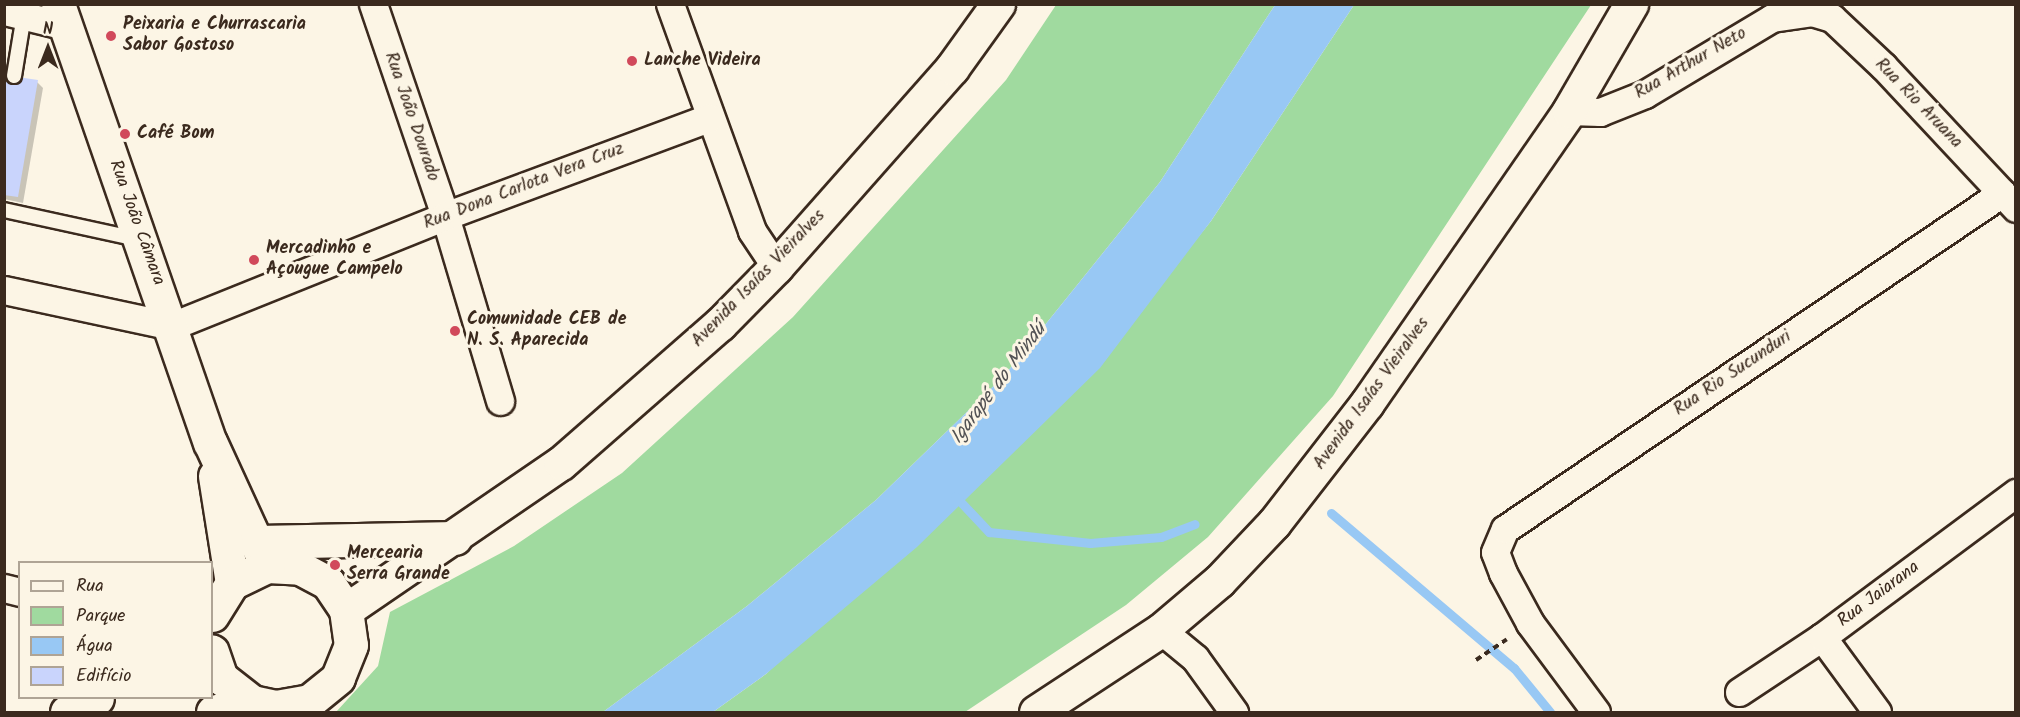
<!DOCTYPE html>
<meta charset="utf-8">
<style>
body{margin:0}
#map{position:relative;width:2020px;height:717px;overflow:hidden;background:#fcf5e5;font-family:Kalam,sans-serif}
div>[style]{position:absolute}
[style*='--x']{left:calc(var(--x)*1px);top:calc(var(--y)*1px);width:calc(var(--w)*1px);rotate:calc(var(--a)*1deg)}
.green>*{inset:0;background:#a0da9f}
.water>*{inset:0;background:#98c8f4}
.shadow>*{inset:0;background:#0003}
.stream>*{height:9px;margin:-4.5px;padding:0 4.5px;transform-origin:4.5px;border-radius:4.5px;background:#98c8f4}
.building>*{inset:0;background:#c9d4fc}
.path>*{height:4px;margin-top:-2px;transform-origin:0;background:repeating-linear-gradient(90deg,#3b2a1e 0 6px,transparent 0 10.5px)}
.roads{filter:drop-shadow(2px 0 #3b2a1e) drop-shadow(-2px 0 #3b2a1e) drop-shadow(0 2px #3b2a1e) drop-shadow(0 -2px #3b2a1e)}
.lane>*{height:14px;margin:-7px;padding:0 7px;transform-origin:7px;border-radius:7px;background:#fcf5e5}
.street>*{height:27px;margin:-13.5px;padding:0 13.5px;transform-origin:13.5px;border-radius:13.5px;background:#fcf5e5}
.secondary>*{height:33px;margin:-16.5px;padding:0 16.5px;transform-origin:16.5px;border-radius:16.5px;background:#fcf5e5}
.dots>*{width:16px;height:16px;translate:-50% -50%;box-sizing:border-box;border:3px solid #fcf5e5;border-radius:50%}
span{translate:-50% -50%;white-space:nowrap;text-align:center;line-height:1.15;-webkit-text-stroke:6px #fcf5e5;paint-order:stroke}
.poi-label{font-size:18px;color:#3b2a1e;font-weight:700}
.left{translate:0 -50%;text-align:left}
.street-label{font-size:18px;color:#3b2a1e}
.water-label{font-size:20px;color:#525254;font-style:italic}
.frame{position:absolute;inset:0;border:6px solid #3b2a1e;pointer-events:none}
.legend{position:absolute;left:18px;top:561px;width:195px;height:138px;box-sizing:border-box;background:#fcf5e5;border:2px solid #afa495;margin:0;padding:8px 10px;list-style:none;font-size:18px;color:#3b2a1e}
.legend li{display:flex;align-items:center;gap:12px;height:30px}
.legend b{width:30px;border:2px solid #afa495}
.north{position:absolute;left:18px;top:18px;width:60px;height:60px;-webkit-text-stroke:4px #fcf5e5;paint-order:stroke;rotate:0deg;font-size:16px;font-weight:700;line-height:24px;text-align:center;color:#3b2a1e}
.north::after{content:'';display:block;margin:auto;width:21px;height:27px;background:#3b2a1e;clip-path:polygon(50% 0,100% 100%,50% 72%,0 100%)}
</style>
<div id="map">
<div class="green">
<i style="clip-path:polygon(1056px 5px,1275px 5px,1160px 182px,1004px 376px,876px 500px,747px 606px,603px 712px,336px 712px,378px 666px,390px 612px,514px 546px,622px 473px,793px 317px,1006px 80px)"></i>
<i style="clip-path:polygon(1354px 5px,1591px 5px,1333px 396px,1208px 537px,1126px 605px,965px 712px,713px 712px,766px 674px,1175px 266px,1211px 221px)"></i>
</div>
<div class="water">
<i style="clip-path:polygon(1275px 5px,1354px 5px,1211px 221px,1100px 368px,917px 547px,766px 674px,713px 712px,603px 712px,747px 606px,876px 500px,1004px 376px,1160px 182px)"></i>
</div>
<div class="shadow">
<i style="clip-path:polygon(4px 76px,37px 82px,43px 88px,23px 203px,4px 199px)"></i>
</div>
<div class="stream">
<i style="--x:955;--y:496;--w:50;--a:46.6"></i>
<i style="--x:989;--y:532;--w:102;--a:6.2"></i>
<i style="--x:1090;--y:543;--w:71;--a:-4.8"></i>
<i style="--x:1161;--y:537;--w:36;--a:-21"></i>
<i style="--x:1331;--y:513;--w:240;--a:40.3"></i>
<i style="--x:1514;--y:668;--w:57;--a:50.7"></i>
</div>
<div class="building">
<i style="clip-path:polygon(4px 75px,38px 80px,18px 197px,4px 195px)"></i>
</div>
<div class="path">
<i style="--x:1476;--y:660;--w:37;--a:-34"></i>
</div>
<div class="roads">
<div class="lane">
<i style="--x:14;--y:76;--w:62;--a:-80.7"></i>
<i style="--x:4;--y:210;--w:136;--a:12.3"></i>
</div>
<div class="street">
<i style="--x:373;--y:4;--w:224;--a:71.2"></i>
<i style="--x:445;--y:216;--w:193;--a:73.4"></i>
<i style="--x:670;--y:4;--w:241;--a:70.1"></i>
<i style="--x:752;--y:231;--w:43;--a:56.3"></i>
<i style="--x:4;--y:11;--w:64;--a:13.6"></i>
<i style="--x:1569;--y:111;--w:31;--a:2"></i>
<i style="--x:1600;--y:112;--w:48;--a:-21.8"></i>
<i style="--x:1645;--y:94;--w:148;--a:-30.9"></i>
<i style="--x:1772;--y:18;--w:40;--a:-8.5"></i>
<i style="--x:1812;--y:12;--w:21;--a:17"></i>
<i style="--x:1832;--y:18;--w:71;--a:43.3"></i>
<i style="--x:1884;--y:67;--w:193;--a:46.9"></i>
<i style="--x:4;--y:290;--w:172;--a:12.1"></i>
<i style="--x:172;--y:326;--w:294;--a:-21.9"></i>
<i style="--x:445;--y:216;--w:282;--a:-20.4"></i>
<i style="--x:4;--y:588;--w:16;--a:14"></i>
<i style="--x:1161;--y:630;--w:44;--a:39.5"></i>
<i style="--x:1195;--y:658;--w:67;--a:54.2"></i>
<i style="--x:1822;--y:637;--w:93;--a:53.7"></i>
<i style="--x:1739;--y:692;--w:100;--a:-33.5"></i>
<i style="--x:1822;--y:637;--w:242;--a:-36.6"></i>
<i style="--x:1596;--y:712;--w:111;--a:-126.6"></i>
<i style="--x:1530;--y:623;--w:57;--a:-118.4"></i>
<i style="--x:1503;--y:573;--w:22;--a:-111"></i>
<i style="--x:1495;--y:552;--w:25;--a:-67"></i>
<i style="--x:1505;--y:529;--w:600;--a:-34.06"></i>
</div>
<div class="secondary">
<i style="--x:58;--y:4;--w:464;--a:70.9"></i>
<i style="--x:210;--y:442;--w:136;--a:65.3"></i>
<i style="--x:215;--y:476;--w:108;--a:81"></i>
<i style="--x:258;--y:542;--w:197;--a:-1.2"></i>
<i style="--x:346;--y:610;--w:260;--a:-34.4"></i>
<i style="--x:561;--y:463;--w:211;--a:-41.2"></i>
<i style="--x:720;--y:324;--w:80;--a:-45.5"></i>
<i style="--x:776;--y:267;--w:266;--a:-48.5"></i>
<i style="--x:952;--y:68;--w:79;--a:-54.3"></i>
<i style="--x:212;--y:615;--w:38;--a:-58"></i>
<i style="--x:232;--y:583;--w:39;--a:-26"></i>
<i style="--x:267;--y:566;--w:33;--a:3"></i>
<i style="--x:300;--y:568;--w:32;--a:28"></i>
<i style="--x:328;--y:583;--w:32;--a:56"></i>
<i style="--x:346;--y:610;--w:35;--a:82"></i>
<i style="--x:351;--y:645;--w:35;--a:112"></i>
<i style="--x:338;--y:678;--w:36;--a:141"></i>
<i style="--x:310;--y:701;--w:36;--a:170"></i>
<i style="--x:275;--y:707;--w:24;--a:-168"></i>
<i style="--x:252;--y:702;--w:39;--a:-142"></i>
<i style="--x:221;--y:678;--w:28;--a:-109"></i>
<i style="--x:67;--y:712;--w:33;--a:-25"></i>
<i style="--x:213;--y:712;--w:40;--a:-14.4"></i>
<i style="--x:1036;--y:712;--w:149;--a:-33.3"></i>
<i style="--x:1161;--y:630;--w:76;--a:-40.2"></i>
<i style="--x:1219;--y:581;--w:80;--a:-46.5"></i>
<i style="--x:1274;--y:523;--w:152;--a:-52.2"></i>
<i style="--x:1367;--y:403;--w:355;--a:-55.3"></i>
<i style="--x:1569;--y:111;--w:124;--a:-59.9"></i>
</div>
</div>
<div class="dots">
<i style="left:111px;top:36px;background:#d1495b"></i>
<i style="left:632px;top:61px;background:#d1495b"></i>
<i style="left:125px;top:134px;background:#d1495b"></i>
<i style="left:254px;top:260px;background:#d1495b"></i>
<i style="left:455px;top:331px;background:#d1495b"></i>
<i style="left:335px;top:565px;background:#d1495b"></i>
</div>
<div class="poi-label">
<span class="left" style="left:123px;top:36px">Peixaria e Churrascaria<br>Sabor Gostoso</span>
<span class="left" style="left:644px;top:61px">Lanche Videira</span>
<span class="left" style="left:137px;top:134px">Café Bom</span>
<span class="left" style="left:266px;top:260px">Mercadinho e<br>Açougue Campelo</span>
<span class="left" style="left:467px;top:331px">Comunidade CEB de<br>N. S. Aparecida</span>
<span class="left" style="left:347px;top:565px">Mercearia<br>Serra Grande</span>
</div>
<div class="street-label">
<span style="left:1691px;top:64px;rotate:-30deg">Rua Arthur Neto</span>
<span style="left:1918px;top:104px;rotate:46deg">Rua Rio Aruana</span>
<span style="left:411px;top:117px;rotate:71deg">Rua João Dourado</span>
<span style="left:524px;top:187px;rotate:-21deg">Rua Dona Carlota Vera Cruz</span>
<span style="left:136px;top:223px;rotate:70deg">Rua João Câmara</span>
<span style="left:759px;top:279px;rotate:-46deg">Avenida Isaías Vieiralves</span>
<span style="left:1733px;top:374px;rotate:-34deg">Rua Rio Sucunduri</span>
<span style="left:1372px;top:394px;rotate:-54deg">Avenida Isaías Vieiralves</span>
<span style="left:1879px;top:595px;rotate:-37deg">Rua Jaiarana</span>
</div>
<div class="water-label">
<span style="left:999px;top:384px;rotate:-53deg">Igarapé do Mindú</span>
</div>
<div class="frame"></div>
<ul class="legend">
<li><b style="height:8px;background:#fcf5e5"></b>Rua</li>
<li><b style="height:16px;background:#a0da9f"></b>Parque</li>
<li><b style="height:16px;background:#98c8f4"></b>Água</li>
<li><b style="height:16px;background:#c9d4fc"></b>Edifício</li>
</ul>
<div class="north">N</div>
</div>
